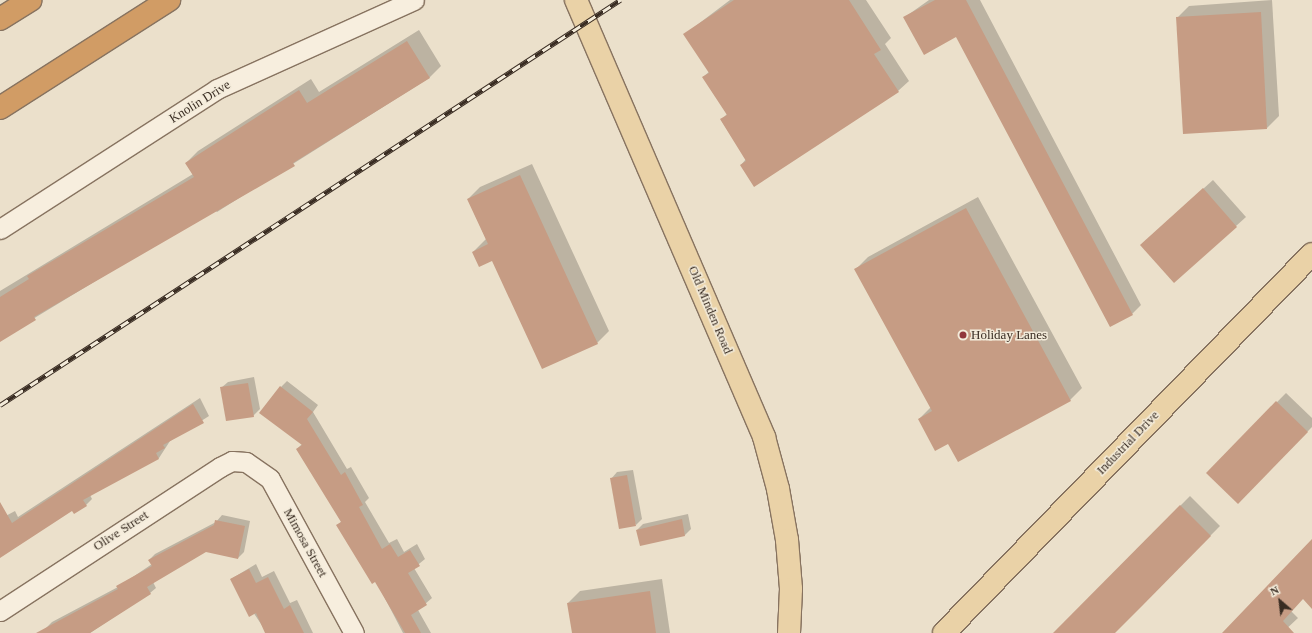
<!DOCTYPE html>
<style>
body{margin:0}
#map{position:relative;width:1312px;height:633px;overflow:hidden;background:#ebe0cb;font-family:"Times New Roman",serif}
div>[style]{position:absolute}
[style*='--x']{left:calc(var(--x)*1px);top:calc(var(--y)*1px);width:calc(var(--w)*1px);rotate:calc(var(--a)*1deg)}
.shadow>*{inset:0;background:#0003}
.building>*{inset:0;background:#c69c84}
.roads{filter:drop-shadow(1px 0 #877360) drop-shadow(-1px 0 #877360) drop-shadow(0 1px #877360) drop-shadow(0 -1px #877360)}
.minor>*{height:19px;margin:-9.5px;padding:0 9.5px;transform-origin:9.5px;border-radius:9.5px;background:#f7eede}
.major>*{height:22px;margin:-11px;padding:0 11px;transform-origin:11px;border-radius:11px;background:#ead2a7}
.highway>*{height:22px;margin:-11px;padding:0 11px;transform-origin:11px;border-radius:11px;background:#d19c65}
.rail>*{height:4.5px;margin-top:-2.25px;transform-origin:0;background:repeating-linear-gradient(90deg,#f3ebda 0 9px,#392c22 0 18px);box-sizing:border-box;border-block:1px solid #392c22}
.dots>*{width:11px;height:11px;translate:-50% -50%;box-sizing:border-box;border:2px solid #f3ebda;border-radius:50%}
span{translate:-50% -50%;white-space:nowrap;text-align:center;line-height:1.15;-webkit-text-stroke:3px #f3ebda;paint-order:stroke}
.street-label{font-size:13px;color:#392c22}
.poi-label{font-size:13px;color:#392c22}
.left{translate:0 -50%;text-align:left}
.north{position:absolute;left:1260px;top:581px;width:40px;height:40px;-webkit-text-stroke:3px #f3ebda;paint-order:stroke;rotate:332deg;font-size:11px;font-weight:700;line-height:16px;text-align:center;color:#392c22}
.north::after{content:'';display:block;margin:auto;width:14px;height:18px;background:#392c22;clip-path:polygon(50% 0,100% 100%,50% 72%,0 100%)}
</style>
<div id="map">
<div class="shadow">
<i style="clip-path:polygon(730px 0,866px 0,891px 38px,885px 44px,909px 81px,898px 91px,741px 165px,746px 159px,721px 120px,727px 114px,703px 77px,710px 71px,685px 34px)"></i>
<i style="clip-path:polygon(929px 0,980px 0,1141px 305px,1132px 314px,956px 36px,905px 17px)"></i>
<i style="clip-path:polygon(1272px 0,1279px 116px,1267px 128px,1177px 18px,1189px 6px)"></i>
<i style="clip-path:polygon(419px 30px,441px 66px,429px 78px,217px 212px,214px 209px,0 339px,0 291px,193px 174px,186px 163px,198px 151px,311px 79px,319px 92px)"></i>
<i style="clip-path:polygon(532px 164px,609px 331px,597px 343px,493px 260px,473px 252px,486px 239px,468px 199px,480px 187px)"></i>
<i style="clip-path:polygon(1213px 180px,1246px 217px,1174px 282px,1141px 245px)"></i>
<i style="clip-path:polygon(978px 197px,1082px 388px,1070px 400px,949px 443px,919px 419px,931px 407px,856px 269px,868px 257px)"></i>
<i style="clip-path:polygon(254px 377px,260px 409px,253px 416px,221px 388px,228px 382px)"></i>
<i style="clip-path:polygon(287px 381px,318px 405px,313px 412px,347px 469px,351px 467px,369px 498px,365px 502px,389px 543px,397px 539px,404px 552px,417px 544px,425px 559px,414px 568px,432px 598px,418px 610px,431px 633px,403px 633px,376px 581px,338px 525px,342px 521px,297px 449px,302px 444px,281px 387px)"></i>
<i style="clip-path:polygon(1286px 393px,1312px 418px,1312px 427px,1238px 502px,1207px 473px)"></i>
<i style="clip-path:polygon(200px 398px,209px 416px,170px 441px,159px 458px,90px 495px,92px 499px,86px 505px,72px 509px,0 553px,0 519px,15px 511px,18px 517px)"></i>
<i style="clip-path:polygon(633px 470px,642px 519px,636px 525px,611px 479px,617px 472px)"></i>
<i style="clip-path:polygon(1190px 496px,1220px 526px,1114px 633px,1054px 633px)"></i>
<i style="clip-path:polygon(688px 514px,691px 529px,685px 535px,637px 530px,643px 524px)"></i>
<i style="clip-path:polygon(222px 515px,250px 521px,244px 552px,238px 558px,205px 551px,153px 582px,156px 588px,150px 593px,90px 633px,49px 633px,46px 628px,52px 622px,118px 587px,152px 564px,149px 560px,155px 554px,216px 522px)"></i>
<i style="clip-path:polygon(1312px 541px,1312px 601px,1303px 598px,1291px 611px,1298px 618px,1282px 633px,1226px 633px)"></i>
<i style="clip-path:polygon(256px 564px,262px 577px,274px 571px,290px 603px,297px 600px,313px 633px,267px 633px,231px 579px)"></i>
<i style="clip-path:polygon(662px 579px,670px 633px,573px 633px,568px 603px,580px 591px)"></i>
</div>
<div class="building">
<i style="clip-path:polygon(734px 0,849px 0,881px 50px,874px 54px,899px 92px,754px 187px,740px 165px,746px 161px,720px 119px,727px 115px,702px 77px,709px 73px,683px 34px)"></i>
<i style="clip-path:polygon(935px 0,966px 0,1133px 315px,1110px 327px,956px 37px,924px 55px,903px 17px)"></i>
<i style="clip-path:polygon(1261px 12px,1267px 129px,1183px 134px,1176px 17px)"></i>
<i style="clip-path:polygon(407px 41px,430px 78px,293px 163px,295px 166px,34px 317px,36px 320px,0 342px,0 297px,29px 279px,27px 276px,194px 177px,185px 163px,299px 90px,307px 103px)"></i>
<i style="clip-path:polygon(520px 175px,598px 344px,542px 369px,492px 261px,479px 267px,472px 252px,488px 244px,467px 199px)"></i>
<i style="clip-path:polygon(1203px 188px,1237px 227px,1174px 283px,1140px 245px)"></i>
<i style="clip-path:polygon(966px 208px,1071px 401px,958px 462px,948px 444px,935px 451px,918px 419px,932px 411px,854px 269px)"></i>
<i style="clip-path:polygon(248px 383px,254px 417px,226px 421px,220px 387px)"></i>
<i style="clip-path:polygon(280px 386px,313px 412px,307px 419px,341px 475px,345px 472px,363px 505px,359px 507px,382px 549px,390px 544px,398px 557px,410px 550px,420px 566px,408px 573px,427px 605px,411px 615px,421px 633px,405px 633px,375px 582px,372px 584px,336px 525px,341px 522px,296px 449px,302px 445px,259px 413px)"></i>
<i style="clip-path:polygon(1276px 401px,1308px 432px,1238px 504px,1206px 473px)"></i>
<i style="clip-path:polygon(193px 404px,204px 423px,163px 445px,165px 448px,156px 453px,159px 459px,83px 500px,87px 506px,74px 514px,72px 511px,0 558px,0 502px,12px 523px)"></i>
<i style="clip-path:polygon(627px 475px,636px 526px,619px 529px,610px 478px)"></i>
<i style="clip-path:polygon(1180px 505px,1211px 536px,1141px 607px,1115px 633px,1053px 633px)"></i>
<i style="clip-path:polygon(682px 519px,685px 536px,640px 546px,636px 530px)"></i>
<i style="clip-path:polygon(215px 520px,245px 526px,238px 559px,206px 552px,147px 587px,151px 594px,90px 633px,36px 633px,118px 589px,116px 586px,152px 566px,148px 560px,214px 525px)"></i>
<i style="clip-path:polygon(1312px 539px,1312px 609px,1303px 599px,1283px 621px,1294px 633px,1222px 633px)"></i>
<i style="clip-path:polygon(249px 569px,256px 583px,268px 577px,284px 609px,290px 605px,304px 633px,265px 633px,256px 613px,249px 617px,230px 579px)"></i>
<i style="clip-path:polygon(650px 591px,656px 633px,572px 633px,567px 603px)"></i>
</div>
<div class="roads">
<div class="minor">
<i style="--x:0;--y:229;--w:258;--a:-32.8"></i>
<i style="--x:217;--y:89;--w:216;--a:-24.3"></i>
<i style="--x:0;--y:611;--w:263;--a:-33.2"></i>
<i style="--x:220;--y:467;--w:13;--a:-27"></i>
<i style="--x:232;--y:461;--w:14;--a:4"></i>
<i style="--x:246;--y:462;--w:29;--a:35"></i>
<i style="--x:270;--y:479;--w:175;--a:61.4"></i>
</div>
<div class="major">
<i style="--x:576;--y:0;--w:476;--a:66.7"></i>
<i style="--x:764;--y:437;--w:54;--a:74.9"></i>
<i style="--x:778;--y:489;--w:52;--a:80"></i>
<i style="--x:787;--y:540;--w:49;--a:85.3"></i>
<i style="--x:791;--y:589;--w:44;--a:92.6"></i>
<i style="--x:944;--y:633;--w:528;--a:-45.84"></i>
</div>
<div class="highway">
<i style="--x:0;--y:19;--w:36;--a:-32"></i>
<i style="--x:0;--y:108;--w:201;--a:-32.6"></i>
</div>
</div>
<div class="rail">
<i style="--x:0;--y:405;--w:741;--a:-33.15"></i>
</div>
<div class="dots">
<i style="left:963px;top:335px;background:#91363b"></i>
</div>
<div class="street-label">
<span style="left:200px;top:102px;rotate:-32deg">Knolin Drive</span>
<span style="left:710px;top:310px;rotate:67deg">Old Minden Road</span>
<span style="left:1128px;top:443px;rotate:-46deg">Industrial Drive</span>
<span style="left:121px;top:531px;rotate:-33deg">Olive Street</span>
<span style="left:305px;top:543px;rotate:61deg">Mimosa Street</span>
</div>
<div class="poi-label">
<span class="left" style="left:971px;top:335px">Holiday Lanes</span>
</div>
<div class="north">N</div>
</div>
